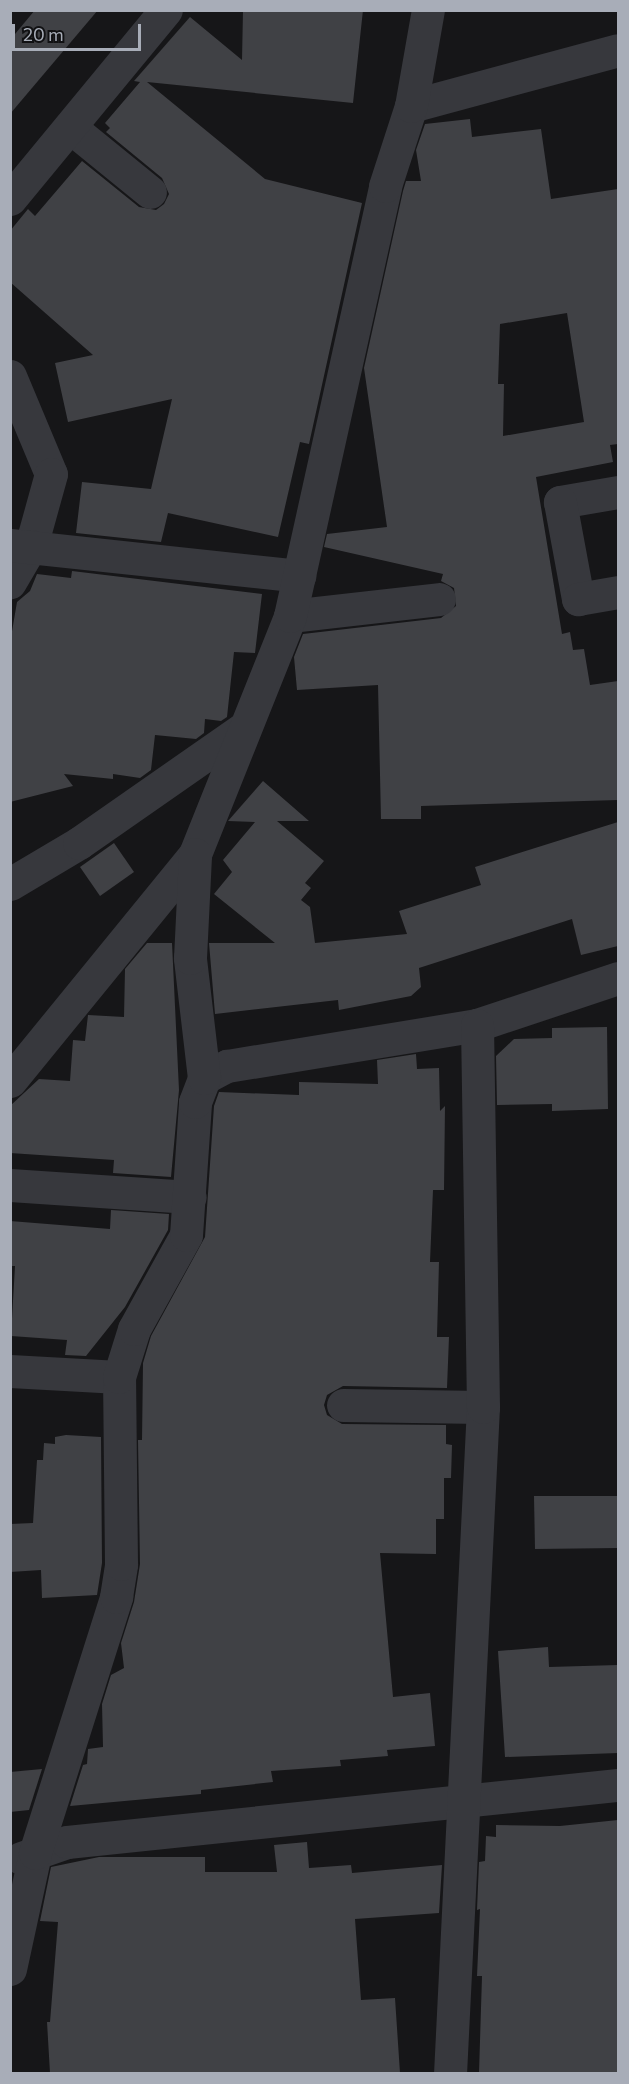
<!DOCTYPE html>
<style>
body{margin:0}
#map{position:relative;width:629px;height:2084px;overflow:hidden;background:#161618;font-family:Commissioner,sans-serif}
div>[style]{position:absolute}
[style*='--x']{left:calc(var(--x)*1px);top:calc(var(--y)*1px);width:calc(var(--w)*1px);rotate:calc(var(--a)*1deg)}
.building>*{inset:0;background:#404145}
.minor>*{height:33px;margin:-16.5px;padding:0 16.5px;transform-origin:16.5px;border-radius:16.5px;background:#37383d}
span{translate:-50% -50%;white-space:nowrap;text-align:center;line-height:1.15;-webkit-text-stroke:4.5px #111113;paint-order:stroke}
.frame{position:absolute;inset:0;border:12px solid #a8adb8;pointer-events:none}
.scale{position:absolute;left:12px;top:24px;width:129px;height:27px;box-sizing:border-box;border:3px solid #a8adb8;border-top:0;padding-left:8px;font-size:18px;line-height:21px;white-space:nowrap;color:#a8adb8;-webkit-text-stroke:4px #111113;paint-order:stroke}
</style>
<div id="map">
<div class="building">
<i style="clip-path:polygon(35px 10px,98px 10px,10px 114px,10px 40px)"></i>
<i style="clip-path:polygon(243px 10px,363px 10px,353px 103px,147px 82px,265px 179px,362px 203px,309px 444px,300px 442px,278px 537px,168px 513px,161px 542px,76px 533px,82px 482px,151px 489px,172px 399px,68px 422px,55px 363px,93px 355px,10px 282px,10px 231px,28px 209px,35px 216px,82px 161px,139px 207px,156px 210px,164px 204px,169px 194px,162px 178px,106px 132px,110px 128px,105px 123px,140px 82px,134px 81px,190px 17px,242px 60px)"></i>
<i style="clip-path:polygon(evenodd,470px 119px,472px 137px,541px 129px,551px 199px,618px 189px,618px 444px,610px 445px,613px 462px,536px 477px,562px 634px,570px 632px,573px 650px,584px 649px,590px 685px,618px 681px,618px 800px,421px 806px,421px 819px,381px 819px,378px 685px,297px 690px,294px 657px,303px 634px,441px 618px,456px 606px,454px 588px,441px 581px,443px 574px,324px 547px,327px 534px,387px 527px,364px 368px,403px 191px,406px 181px,421px 181px,416px 150px,425px 124px,470px 119px,567px 313px,584px 422px,503px 436px,504px 384px,498px 384px,500px 324px,567px 313px)"></i>
<i style="clip-path:polygon(72px 571px,262px 594px,255px 653px,234px 652px,227px 717px,221px 721px,205px 719px,204px 733px,196px 739px,155px 735px,151px 770px,140px 778px,113px 774px,113px 779px,64px 774px,73px 786px,10px 802px,10px 643px,17px 602px,30px 591px,37px 574px,71px 578px)"></i>
<i style="clip-path:polygon(263px 781px,309px 821px,277px 821px,324px 861px,305px 883px,311px 888px,301px 900px,310px 907px,315px 943px,407px 934px,399px 911px,481px 885px,475px 867px,618px 822px,618px 946px,581px 955px,572px 919px,419px 968px,421px 987px,411px 996px,339px 1010px,338px 1000px,215px 1014px,209px 943px,275px 943px,214px 894px,232px 872px,223px 860px,255px 822px,228px 821px)"></i>
<i style="clip-path:polygon(114px 843px,134px 872px,100px 896px,80px 867px)"></i>
<i style="clip-path:polygon(147px 943px,172px 943px,179px 1090px,171px 1177px,113px 1173px,114px 1160px,10px 1153px,10px 1106px,39px 1079px,70px 1081px,73px 1040px,85px 1041px,88px 1015px,124px 1017px,125px 969px)"></i>
<i style="clip-path:polygon(607px 1027px,608px 1109px,552px 1111px,552px 1104px,497px 1105px,496px 1056px,514px 1039px,552px 1038px,552px 1028px)"></i>
<i style="clip-path:polygon(416px 1054px,417px 1069px,439px 1068px,440px 1111px,445px 1106px,444px 1190px,433px 1190px,430px 1262px,439px 1262px,437px 1337px,449px 1337px,447px 1388px,343px 1386px,327px 1395px,324px 1405px,327px 1415px,342px 1424px,446px 1425px,446px 1444px,452px 1445px,451px 1478px,444px 1478px,444px 1519px,436px 1519px,436px 1554px,380px 1553px,393px 1697px,430px 1693px,435px 1746px,387px 1750px,388px 1756px,340px 1760px,341px 1766px,271px 1771px,273px 1782px,201px 1790px,201px 1794px,70px 1806px,83px 1765px,87px 1764px,88px 1749px,103px 1747px,102px 1704px,111px 1675px,124px 1668px,121px 1643px,134px 1602px,140px 1564px,138px 1440px,142px 1440px,143px 1363px,151px 1336px,205px 1237px,214px 1106px,219px 1092px,299px 1095px,299px 1082px,378px 1084px,377px 1060px)"></i>
<i style="clip-path:polygon(111px 1210px,169px 1214px,168px 1230px,125px 1307px,86px 1356px,65px 1355px,67px 1340px,11px 1336px,15px 1266px,10px 1266px,10px 1221px,110px 1229px)"></i>
<i style="clip-path:polygon(66px 1435px,101px 1437px,102px 1563px,97px 1595px,42px 1598px,41px 1570px,10px 1572px,10px 1524px,33px 1523px,37px 1460px,43px 1460px,44px 1443px,55px 1444px,55px 1437px)"></i>
<i style="clip-path:polygon(534px 1496px,618px 1496px,618px 1548px,535px 1549px)"></i>
<i style="clip-path:polygon(548px 1647px,549px 1667px,618px 1665px,618px 1753px,505px 1757px,498px 1651px)"></i>
<i style="clip-path:polygon(42px 1769px,29px 1810px,10px 1812px,10px 1772px)"></i>
<i style="clip-path:polygon(618px 1820px,618px 2073px,479px 2073px,482px 1976px,477px 1976px,480px 1909px,477px 1910px,479px 1862px,485px 1861px,486px 1836px,496px 1837px,496px 1825px,560px 1826px)"></i>
<i style="clip-path:polygon(307px 1842px,309px 1868px,351px 1865px,352px 1873px,442px 1865px,439px 1913px,355px 1919px,361px 2000px,395px 1998px,400px 2073px,50px 2073px,47px 2022px,50px 2022px,58px 1922px,40px 1921px,51px 1867px,99px 1857px,205px 1857px,205px 1872px,277px 1872px,274px 1845px)"></i>
</div>
<div class="minor">
<i style="--x:411;--y:106;--w:214;--a:-15.1"></i>
<i style="--x:70;--y:127;--w:103;--a:39.1"></i>
<i style="--x:10;--y:199;--w:245;--a:-50.5"></i>
<i style="--x:10;--y:376;--w:106;--a:67.3"></i>
<i style="--x:51;--y:474;--w:75;--a:105.5"></i>
<i style="--x:31;--y:546;--w:42;--a:120.3"></i>
<i style="--x:618;--y:492;--w:59;--a:170.2"></i>
<i style="--x:560;--y:502;--w:99;--a:79.5"></i>
<i style="--x:578;--y:599;--w:41;--a:-9.9"></i>
<i style="--x:10;--y:545;--w:291;--a:6.1"></i>
<i style="--x:290;--y:616;--w:150;--a:-6.5"></i>
<i style="--x:10;--y:884;--w:80;--a:-30.7"></i>
<i style="--x:79;--y:843;--w:201;--a:-34.9"></i>
<i style="--x:204;--y:1078;--w:26;--a:-28"></i>
<i style="--x:227;--y:1066;--w:253;--a:-9.3"></i>
<i style="--x:477;--y:1025;--w:149;--a:-18.4"></i>
<i style="--x:10;--y:1081;--w:293;--a:-50.8"></i>
<i style="--x:195;--y:854;--w:256;--a:-68.2"></i>
<i style="--x:290;--y:616;--w:440;--a:-77.5"></i>
<i style="--x:385;--y:186;--w:84;--a:-72"></i>
<i style="--x:411;--y:106;--w:97;--a:-80"></i>
<i style="--x:10;--y:1185;--w:180;--a:3.8"></i>
<i style="--x:10;--y:1371;--w:109;--a:3.2"></i>
<i style="--x:343;--y:1405;--w:140;--a:0.8"></i>
<i style="--x:21;--y:1858;--w:49;--a:-19.2"></i>
<i style="--x:67;--y:1842;--w:554;--a:-5.91"></i>
<i style="--x:10;--y:1969;--w:119;--a:-77.8"></i>
<i style="--x:35;--y:1853;--w:269;--a:-72.4"></i>
<i style="--x:116;--y:1597;--w:33;--a:-81"></i>
<i style="--x:121;--y:1564;--w:187;--a:-90.6"></i>
<i style="--x:119;--y:1377;--w:50;--a:-72.6"></i>
<i style="--x:134;--y:1329;--w:107;--a:-61"></i>
<i style="--x:186;--y:1235;--w:133;--a:-86.1"></i>
<i style="--x:195;--y:1102;--w:26;--a:-69"></i>
<i style="--x:204;--y:1078;--w:121;--a:-96.7"></i>
<i style="--x:190;--y:958;--w:104;--a:-87.2"></i>
<i style="--x:450;--y:2074;--w:668;--a:-87.17"></i>
<i style="--x:483;--y:1407;--w:382;--a:-90.9"></i>
</div>
<div class="frame"></div>
<div class="scale">20 m</div>
</div>
